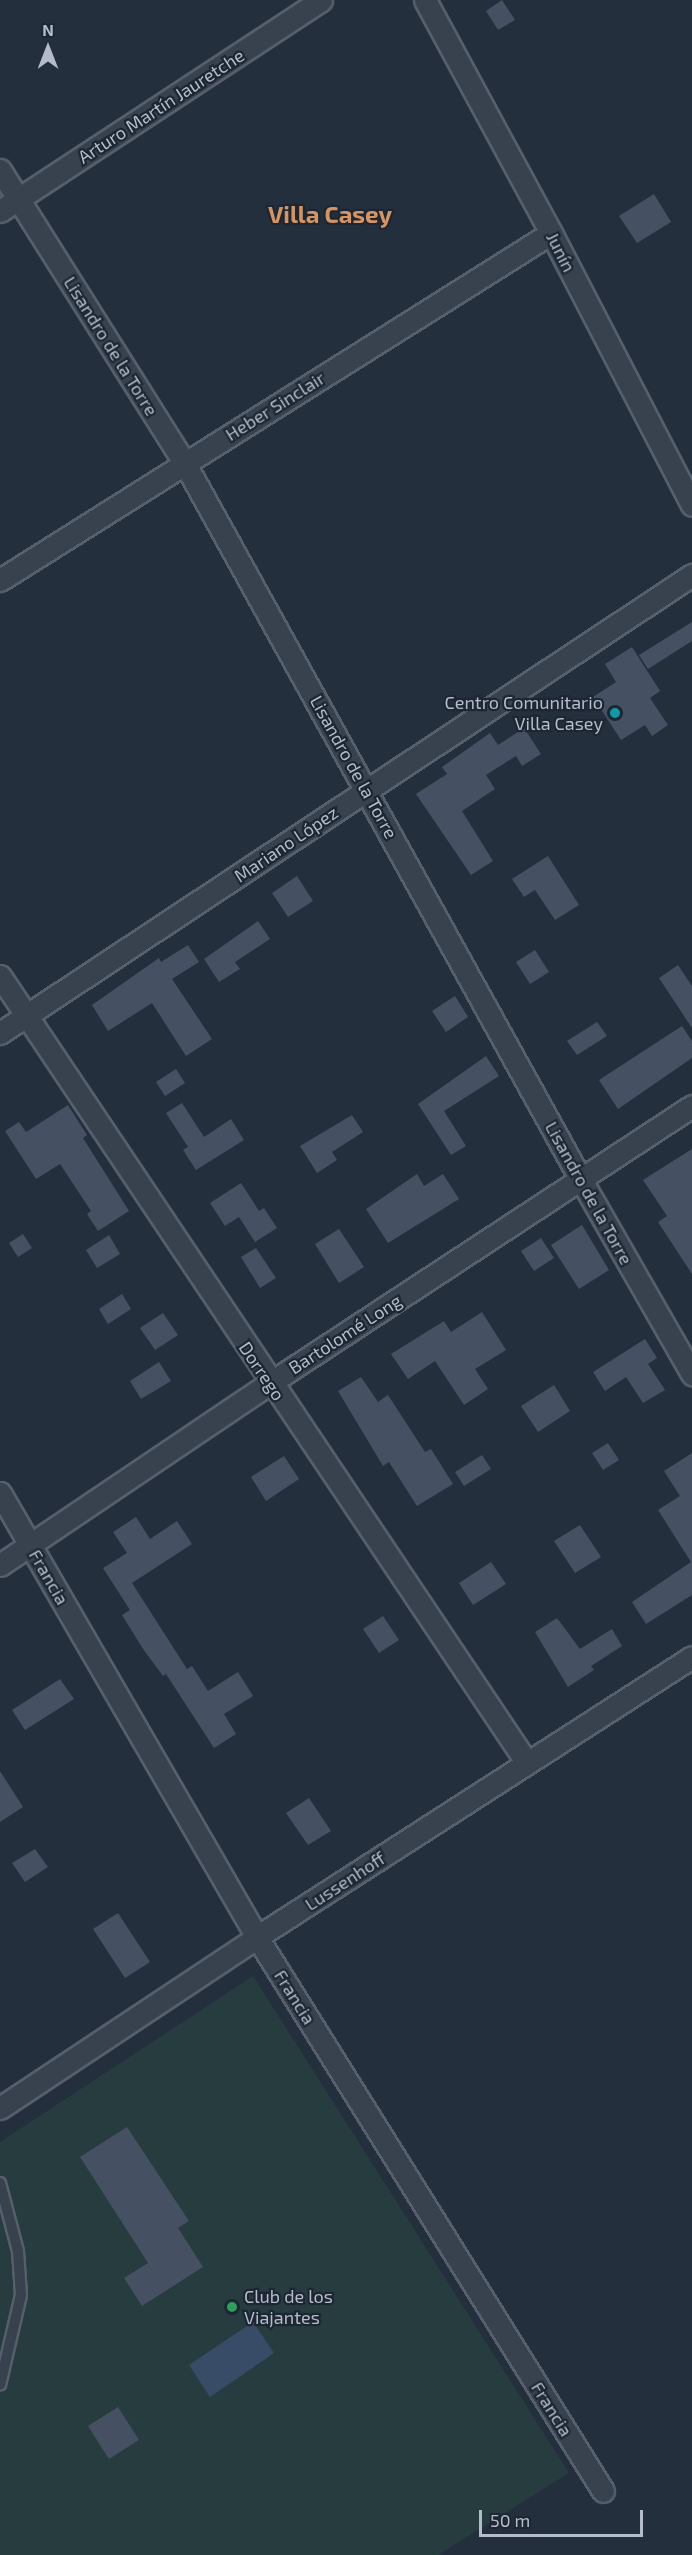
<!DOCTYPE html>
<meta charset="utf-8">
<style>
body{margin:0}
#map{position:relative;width:692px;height:2555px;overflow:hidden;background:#242f3e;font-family:"Exo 2",sans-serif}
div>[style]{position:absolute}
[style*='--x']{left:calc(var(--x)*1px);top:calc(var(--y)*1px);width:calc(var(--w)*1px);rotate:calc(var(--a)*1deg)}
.green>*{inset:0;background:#263c3f}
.water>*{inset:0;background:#394c67}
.building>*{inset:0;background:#455162}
.roads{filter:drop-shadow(2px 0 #565f6c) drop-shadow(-2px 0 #565f6c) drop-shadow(0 2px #565f6c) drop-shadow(0 -2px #565f6c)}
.lane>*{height:10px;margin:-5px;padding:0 5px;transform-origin:5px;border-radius:5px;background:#38414e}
.street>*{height:21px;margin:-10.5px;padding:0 10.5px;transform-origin:10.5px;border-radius:10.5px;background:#38414e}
.dots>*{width:16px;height:16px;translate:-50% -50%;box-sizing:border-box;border:3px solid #1d2633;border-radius:50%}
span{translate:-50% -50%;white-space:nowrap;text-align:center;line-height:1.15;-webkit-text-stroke:4.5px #1d2633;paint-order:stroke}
.street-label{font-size:18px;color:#b4bcc9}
.poi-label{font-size:18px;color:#b4bcc9}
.right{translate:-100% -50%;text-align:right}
.left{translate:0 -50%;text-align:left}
.district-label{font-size:24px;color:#d59563;font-weight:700}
.north{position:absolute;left:18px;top:18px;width:60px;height:60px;-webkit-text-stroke:4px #1d2633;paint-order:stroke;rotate:0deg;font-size:16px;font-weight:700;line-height:24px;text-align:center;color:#b4bcc9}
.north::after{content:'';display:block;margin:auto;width:21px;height:27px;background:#b4bcc9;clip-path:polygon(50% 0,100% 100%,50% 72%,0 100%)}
.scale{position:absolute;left:479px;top:2510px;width:164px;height:27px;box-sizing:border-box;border:3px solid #b4bcc9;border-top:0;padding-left:8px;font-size:18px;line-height:21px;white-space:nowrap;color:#b4bcc9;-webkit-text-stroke:4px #1d2633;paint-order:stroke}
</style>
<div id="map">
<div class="green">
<i style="clip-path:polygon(253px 1976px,569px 2473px,438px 2555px,0 2555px,0 2142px)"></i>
</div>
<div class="water">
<i style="clip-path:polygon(253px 2322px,274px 2353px,210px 2397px,189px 2365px)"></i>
</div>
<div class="building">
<i style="clip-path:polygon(502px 0,515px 20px,498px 30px,486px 11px)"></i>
<i style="clip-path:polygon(654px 194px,671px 222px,637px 243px,619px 216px)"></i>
<i style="clip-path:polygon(692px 622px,692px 641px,648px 669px,639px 655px)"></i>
<i style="clip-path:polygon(632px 647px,660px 691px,650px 698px,668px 725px,652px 736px,645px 725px,621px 740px,593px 697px,616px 682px,605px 664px)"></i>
<i style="clip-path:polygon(524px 728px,541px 754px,522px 766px,516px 756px,486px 775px,495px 789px,462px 811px,493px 861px,471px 875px,416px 794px,447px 774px,442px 767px,490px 733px,498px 745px)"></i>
<i style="clip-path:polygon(548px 856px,579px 905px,555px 920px,535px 890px,524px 897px,512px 879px)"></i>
<i style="clip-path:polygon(297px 876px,313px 901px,288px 917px,272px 893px)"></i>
<i style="clip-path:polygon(258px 921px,270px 939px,235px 962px,240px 969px,219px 982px,204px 959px)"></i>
<i style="clip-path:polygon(188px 945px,199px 962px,172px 979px,212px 1039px,186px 1056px,152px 1003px,108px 1031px,92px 1005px,159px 958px,161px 962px)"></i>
<i style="clip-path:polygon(535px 950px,549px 972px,530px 984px,516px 962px)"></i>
<i style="clip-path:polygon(678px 965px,692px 986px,692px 1028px,659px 978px)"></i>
<i style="clip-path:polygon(455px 996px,468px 1017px,446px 1032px,432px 1011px)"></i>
<i style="clip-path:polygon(597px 1022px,607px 1036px,577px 1055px,567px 1041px)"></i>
<i style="clip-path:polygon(682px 1026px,692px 1041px,692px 1058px,618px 1109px,599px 1080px)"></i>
<i style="clip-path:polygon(486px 1056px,499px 1076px,444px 1111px,466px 1146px,451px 1155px,418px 1104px)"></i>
<i style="clip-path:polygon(176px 1069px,185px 1083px,165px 1096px,156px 1082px)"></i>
<i style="clip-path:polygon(182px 1103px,204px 1137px,231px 1119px,244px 1140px,196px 1170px,183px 1150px,188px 1147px,166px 1113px)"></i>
<i style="clip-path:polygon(68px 1105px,87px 1135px,83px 1138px,129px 1211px,98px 1231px,87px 1214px,91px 1211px,60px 1164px,36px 1179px,5px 1131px,19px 1122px,26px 1132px)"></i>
<i style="clip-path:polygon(352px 1115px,363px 1132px,332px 1152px,337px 1160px,317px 1173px,300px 1146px)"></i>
<i style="clip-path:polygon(692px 1149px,692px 1274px,658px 1222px,667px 1216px,643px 1180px)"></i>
<i style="clip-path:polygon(417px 1174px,424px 1186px,443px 1174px,459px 1199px,388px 1243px,366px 1209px)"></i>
<i style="clip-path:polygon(241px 1183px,259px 1211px,264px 1208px,277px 1228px,255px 1242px,239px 1217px,225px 1226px,210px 1203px)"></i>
<i style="clip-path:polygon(582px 1225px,609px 1270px,579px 1289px,551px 1245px)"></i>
<i style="clip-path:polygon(339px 1229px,364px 1267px,339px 1283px,315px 1244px)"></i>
<i style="clip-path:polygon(23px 1234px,32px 1248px,18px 1257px,9px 1243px)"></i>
<i style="clip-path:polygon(109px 1235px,120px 1254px,97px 1268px,86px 1250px)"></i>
<i style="clip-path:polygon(541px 1238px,554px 1258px,534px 1271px,521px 1251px)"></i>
<i style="clip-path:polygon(256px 1248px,276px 1278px,260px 1288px,241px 1257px)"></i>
<i style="clip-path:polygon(122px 1294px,131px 1309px,108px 1324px,99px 1309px)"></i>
<i style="clip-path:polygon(482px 1312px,506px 1350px,475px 1369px,488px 1389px,464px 1405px,435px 1361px,408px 1379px,391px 1354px,444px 1321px,451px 1332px)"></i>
<i style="clip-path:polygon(163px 1313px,178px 1335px,155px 1350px,140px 1328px)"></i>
<i style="clip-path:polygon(645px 1339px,657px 1358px,648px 1364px,665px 1390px,643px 1403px,626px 1377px,605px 1391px,593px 1372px)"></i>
<i style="clip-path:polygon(159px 1362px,171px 1381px,141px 1399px,130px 1381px)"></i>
<i style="clip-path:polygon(361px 1377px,378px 1402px,388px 1395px,425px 1452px,431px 1449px,453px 1484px,417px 1506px,389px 1462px,383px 1466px,338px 1391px)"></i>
<i style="clip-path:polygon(554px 1385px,570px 1411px,538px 1432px,521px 1406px)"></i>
<i style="clip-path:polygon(608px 1443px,619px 1460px,603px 1470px,592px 1453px)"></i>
<i style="clip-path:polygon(692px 1453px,692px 1595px,646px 1624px,632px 1602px,691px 1562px,658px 1510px,680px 1496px,664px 1471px)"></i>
<i style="clip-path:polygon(482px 1455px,491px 1469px,464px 1486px,455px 1472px)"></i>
<i style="clip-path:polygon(284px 1456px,299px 1479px,266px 1501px,251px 1477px)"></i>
<i style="clip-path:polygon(136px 1517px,150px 1539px,177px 1521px,192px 1544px,132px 1583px,187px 1669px,192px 1666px,208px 1691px,238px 1672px,253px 1696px,224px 1714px,236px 1734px,214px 1748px,166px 1674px,163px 1676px,143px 1649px,122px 1615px,130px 1610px,103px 1568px,127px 1553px,113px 1532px)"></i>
<i style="clip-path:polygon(580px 1525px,601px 1557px,575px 1573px,554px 1541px)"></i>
<i style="clip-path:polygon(491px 1562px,506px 1584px,473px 1605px,459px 1583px)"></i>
<i style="clip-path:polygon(383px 1616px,399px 1640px,379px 1653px,363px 1629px)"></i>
<i style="clip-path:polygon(557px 1618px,580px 1649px,612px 1629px,622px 1646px,591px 1666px,594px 1670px,568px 1687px,535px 1632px)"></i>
<i style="clip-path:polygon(60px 1679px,74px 1699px,25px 1730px,12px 1710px)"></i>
<i style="clip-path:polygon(0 1771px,23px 1807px,0 1822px)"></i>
<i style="clip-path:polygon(309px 1798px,331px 1831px,308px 1845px,286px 1813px)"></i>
<i style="clip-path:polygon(35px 1849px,48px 1867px,25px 1882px,12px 1863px)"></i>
<i style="clip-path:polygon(118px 1913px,150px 1962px,125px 1978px,93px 1929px)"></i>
<i style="clip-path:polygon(127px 2127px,189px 2221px,178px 2228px,203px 2267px,142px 2306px,124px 2278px,148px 2263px,80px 2157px)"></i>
<i style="clip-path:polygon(118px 2407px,139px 2440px,109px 2459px,88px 2426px)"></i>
</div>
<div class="roads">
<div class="lane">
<i style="--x:0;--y:2183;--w:70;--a:75.2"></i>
<i style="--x:18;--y:2251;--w:44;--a:86.1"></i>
<i style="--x:21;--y:2295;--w:92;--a:103.1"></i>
</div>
<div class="street">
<i style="--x:425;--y:0;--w:265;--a:61.6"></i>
<i style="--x:551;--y:233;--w:306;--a:62.6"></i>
<i style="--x:0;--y:170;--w:345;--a:57.8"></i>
<i style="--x:184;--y:462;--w:820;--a:61.06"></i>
<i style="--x:581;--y:1180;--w:224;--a:60.2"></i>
<i style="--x:0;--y:211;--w:384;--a:-33.3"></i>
<i style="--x:0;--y:580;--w:651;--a:-32.2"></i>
<i style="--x:0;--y:976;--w:947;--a:56.19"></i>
<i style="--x:0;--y:1033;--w:830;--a:-33.5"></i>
<i style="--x:0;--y:1493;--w:513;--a:59.94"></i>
<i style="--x:257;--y:1937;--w:653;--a:58.01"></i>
<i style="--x:0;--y:1565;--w:326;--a:-34"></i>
<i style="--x:270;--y:1383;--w:505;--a:-33.28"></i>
<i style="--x:0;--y:2108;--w:309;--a:-33.6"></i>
<i style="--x:257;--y:1937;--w:517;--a:-32.77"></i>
</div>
</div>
<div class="dots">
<i style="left:615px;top:713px;background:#0f9aa8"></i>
<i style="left:232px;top:2307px;background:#2e9e5b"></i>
</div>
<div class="street-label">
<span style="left:161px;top:106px;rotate:-33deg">Arturo Martín Jauretche</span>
<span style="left:561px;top:252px;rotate:63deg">Junín</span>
<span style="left:111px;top:346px;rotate:58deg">Lisandro de la Torre</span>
<span style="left:275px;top:406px;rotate:-32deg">Heber Sinclair</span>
<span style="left:354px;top:767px;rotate:61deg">Lisandro de la Torre</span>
<span style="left:286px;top:844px;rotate:-34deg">Mariano López</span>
<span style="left:589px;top:1193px;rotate:61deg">Lisandro de la Torre</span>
<span style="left:345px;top:1334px;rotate:-33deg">Bartolomé Long</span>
<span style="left:262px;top:1371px;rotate:56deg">Dorrego</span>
<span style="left:49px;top:1577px;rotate:60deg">Francia</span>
<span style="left:345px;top:1881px;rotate:-33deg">Lussenhoff</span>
<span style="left:295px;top:1997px;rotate:58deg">Francia</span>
<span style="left:552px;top:2409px;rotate:58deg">Francia</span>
</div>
<div class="poi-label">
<span class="right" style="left:603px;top:713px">Centro Comunitario<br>Villa Casey</span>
<span class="left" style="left:244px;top:2307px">Club de los<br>Viajantes</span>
</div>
<div class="district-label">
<span style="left:330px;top:214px">Villa Casey</span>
</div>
<div class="north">N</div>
<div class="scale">50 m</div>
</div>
